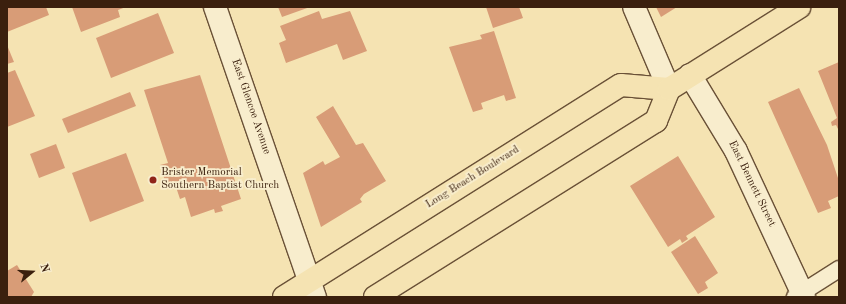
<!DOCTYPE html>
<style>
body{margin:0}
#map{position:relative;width:846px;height:304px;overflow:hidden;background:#f5e3b2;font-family:"Old Standard TT",serif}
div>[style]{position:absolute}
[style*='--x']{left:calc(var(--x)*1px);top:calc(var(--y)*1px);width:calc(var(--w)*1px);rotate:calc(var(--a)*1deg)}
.building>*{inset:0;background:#d89c77}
.roads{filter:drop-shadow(1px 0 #6a5137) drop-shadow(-1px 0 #6a5137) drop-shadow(0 1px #6a5137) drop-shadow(0 -1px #6a5137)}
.lane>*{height:16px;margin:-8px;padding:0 8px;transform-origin:8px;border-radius:8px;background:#f8edcd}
.street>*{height:22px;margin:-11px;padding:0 11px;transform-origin:11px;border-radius:11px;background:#f8edcd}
.primary>*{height:22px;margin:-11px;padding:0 11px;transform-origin:11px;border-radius:11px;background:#f5e3b2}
.dots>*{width:11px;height:11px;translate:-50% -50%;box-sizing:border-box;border:2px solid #f8edcd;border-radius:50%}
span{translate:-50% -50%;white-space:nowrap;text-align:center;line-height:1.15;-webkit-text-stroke:3.5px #f8edcd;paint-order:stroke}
.street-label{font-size:11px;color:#3b200e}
.poi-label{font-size:11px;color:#3b200e}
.left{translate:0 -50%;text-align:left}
.frame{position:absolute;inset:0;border:8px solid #3b200e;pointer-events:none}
.north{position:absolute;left:12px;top:252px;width:40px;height:40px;-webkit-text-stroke:3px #f8edcd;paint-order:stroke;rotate:72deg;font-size:11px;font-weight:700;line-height:16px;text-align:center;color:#3b200e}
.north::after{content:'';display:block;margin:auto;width:14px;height:18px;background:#3b200e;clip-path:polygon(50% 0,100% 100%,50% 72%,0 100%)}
</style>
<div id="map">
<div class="building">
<i style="clip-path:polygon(7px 7px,46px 7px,49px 15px,7px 32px)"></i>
<i style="clip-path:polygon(72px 7px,126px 7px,118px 10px,120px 17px,81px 32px)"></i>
<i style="clip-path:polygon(278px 7px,310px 7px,282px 17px)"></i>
<i style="clip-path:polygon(486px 7px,519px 7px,523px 18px,493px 28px)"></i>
<i style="clip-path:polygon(656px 7px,677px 7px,661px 17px)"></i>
<i style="clip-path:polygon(319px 11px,322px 19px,350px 11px,367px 51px,343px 60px,337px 44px,286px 63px,279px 43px,286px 40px,280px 26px)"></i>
<i style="clip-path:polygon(158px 13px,174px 53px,111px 78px,96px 38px)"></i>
<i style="clip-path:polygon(494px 31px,516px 98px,506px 101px,504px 95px,481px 103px,483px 109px,473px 112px,449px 47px,482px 39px,480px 35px)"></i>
<i style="clip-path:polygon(7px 45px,14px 62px,7px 64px)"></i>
<i style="clip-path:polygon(839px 62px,839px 131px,836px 125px,832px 126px,831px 122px,837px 118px,818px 71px)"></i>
<i style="clip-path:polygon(15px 70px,35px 116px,7px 127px,7px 73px)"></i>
<i style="clip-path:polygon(200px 75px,241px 199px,221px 206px,223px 211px,215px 213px,214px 209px,191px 217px,185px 197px,180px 199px,174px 181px,166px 184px,160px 165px,168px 163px,144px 90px)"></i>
<i style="clip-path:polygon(799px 88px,827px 145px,839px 181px,839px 196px,828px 201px,831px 208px,818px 213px,768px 102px)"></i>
<i style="clip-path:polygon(130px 92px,136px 106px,68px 133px,62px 119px)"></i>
<i style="clip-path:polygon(333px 106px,356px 145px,363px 143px,386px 181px,364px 194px,360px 199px,362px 202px,321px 227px,303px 173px,323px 161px,325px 165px,340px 157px,316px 117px)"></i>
<i style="clip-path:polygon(56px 144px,65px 168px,39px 178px,30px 154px)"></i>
<i style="clip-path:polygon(126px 153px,144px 201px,90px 222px,72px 173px)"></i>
<i style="clip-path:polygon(678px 156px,715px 217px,686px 236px,688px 239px,682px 243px,680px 239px,668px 247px,630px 186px)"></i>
<i style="clip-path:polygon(695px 236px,718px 273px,705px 282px,708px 288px,698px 294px,671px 252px)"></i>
<i style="clip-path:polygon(17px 265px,34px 292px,31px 297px,7px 297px,7px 271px)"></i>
</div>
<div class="roads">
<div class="lane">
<i style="--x:795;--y:297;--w:52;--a:-32.5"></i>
</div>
<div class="street">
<i style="--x:215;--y:7;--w:307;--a:71"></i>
<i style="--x:634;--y:7;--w:89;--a:66.9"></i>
<i style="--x:690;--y:75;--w:89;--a:58.8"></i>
<i style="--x:736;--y:151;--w:161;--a:65"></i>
</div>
<div class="primary">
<i style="--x:284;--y:297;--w:398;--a:-32.2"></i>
<i style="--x:621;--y:85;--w:48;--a:4.8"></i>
<i style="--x:375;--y:297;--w:332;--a:-32.1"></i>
<i style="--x:656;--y:121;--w:35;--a:-68"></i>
<i style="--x:669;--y:89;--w:154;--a:-32.2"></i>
</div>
</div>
<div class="dots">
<i style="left:153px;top:180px;background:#8f2418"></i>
</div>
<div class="street-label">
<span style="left:250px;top:107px;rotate:71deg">East Glencoe Avenue</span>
<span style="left:473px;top:178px;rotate:-32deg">Long Beach Boulevard</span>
<span style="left:751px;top:184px;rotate:64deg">East Bennett Street</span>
</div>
<div class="poi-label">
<span class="left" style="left:161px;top:180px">Brister Memorial<br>Southern Baptist Church</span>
</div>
<div class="frame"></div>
<div class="north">N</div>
</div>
